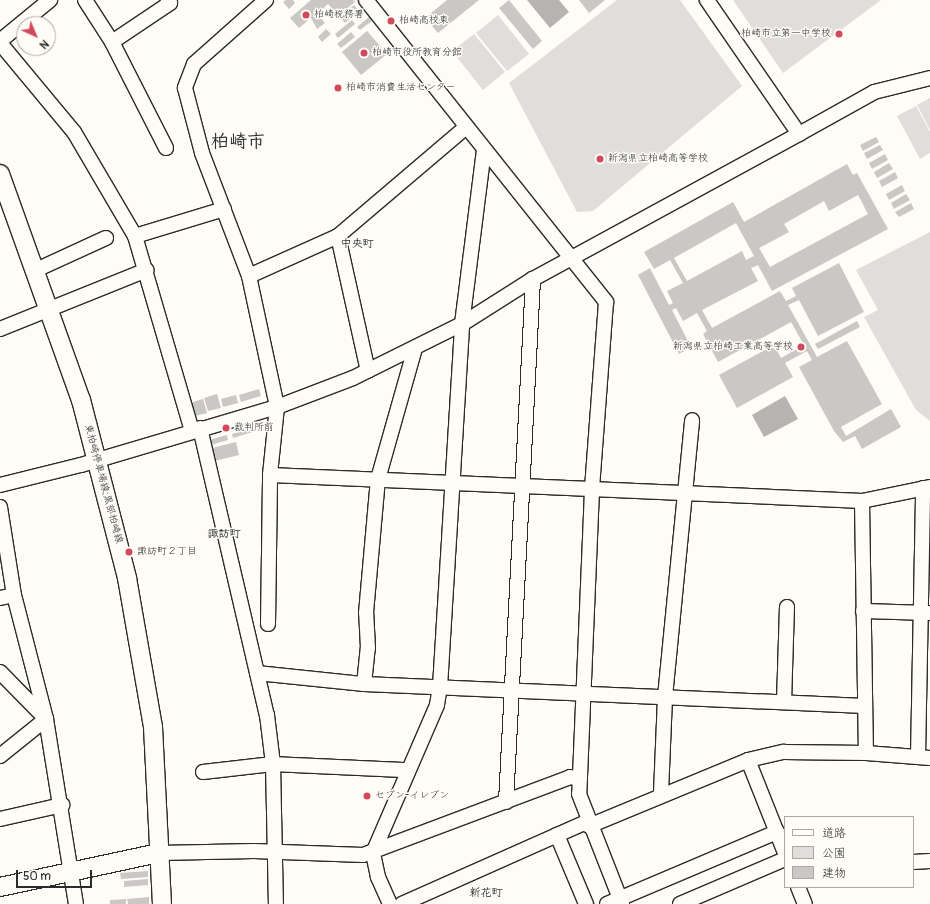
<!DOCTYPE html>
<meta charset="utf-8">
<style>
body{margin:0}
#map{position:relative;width:930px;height:904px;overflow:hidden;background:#fdfcf7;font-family:Pangolin,"Klee One",sans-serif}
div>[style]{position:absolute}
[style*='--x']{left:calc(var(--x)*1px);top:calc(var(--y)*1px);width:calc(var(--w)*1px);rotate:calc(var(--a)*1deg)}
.green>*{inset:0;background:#dfdeda}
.water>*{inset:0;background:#b5b4b1}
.building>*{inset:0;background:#c9c8c4}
.roads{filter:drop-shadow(1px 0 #2b2b2b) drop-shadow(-1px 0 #2b2b2b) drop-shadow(0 1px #2b2b2b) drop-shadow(0 -1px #2b2b2b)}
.minor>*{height:14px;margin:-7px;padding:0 7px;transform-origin:7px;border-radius:7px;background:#fdfcf7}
.major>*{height:18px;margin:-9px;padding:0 9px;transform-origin:9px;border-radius:9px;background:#fdfcf7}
.dots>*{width:11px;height:11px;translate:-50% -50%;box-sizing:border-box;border:2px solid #fdfcf7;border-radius:50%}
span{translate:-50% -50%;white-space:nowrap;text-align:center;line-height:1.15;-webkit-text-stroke:3px #fdfcf7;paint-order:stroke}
.poi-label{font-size:10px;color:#2b2b2b}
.left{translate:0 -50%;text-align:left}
.right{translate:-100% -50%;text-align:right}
.street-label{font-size:10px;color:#2b2b2b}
.neighbourhood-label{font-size:11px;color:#2b2b2b;font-weight:700}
.town-label{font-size:18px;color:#2b2b2b;font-weight:700}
.legend{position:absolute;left:784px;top:816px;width:130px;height:72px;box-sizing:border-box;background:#fdfcf7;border:1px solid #a9a8a5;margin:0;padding:5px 7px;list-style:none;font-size:12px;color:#2b2b2b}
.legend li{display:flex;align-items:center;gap:8px;height:20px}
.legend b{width:20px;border:1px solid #a9a8a5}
.north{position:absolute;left:16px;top:16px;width:40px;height:40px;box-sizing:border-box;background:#fdfcf7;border:1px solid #a9a8a5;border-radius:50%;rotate:136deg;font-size:11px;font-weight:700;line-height:16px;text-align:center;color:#2b2b2b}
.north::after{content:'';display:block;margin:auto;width:14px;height:18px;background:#d1495b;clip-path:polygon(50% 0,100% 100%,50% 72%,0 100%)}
.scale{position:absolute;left:16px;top:870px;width:76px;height:18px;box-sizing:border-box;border:2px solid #2b2b2b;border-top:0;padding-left:5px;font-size:12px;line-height:14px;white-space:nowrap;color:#2b2b2b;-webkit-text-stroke:3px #fdfcf7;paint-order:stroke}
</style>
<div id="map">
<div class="green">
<i style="clip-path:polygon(617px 0,680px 0,742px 86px,593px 211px,577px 212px,509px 83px)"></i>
<i style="clip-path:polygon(733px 0,881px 0,783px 73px)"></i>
<i style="clip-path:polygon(498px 15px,529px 54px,507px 71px,476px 33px)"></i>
<i style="clip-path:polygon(474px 34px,505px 72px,483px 90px,452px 51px)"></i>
<i style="clip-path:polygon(930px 98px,930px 130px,917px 105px)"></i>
<i style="clip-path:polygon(916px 106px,930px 132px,930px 153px,920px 159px,897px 116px)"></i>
<i style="clip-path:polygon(930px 232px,930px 421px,916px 410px,864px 317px,878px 310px,856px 270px)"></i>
</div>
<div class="water">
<i style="clip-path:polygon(527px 0,559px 0,569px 12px,550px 28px)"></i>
<i style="clip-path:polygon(785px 396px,798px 419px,764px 437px,752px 415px)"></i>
</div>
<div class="building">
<i style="clip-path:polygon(286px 0,293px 0,295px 3px,289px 9px,283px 2px)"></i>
<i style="clip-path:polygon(311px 0,353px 0,355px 2px,338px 16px,328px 4px,317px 14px,325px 23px,317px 29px,311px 18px,299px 28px,290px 18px)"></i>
<i style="clip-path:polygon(447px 0,479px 0,438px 33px,425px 18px)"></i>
<i style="clip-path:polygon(509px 0,542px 41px,533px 49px,499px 8px)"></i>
<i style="clip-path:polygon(579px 0,605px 0,589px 13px)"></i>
<i style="clip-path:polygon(354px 5px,359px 11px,345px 23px,340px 17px)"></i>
<i style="clip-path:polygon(369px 17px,372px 21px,360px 30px,357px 27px)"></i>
<i style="clip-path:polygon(352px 20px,355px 24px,338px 38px,335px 34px)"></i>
<i style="clip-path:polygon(326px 29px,331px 34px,322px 42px,318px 37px)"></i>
<i style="clip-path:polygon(367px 31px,387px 54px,361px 75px,342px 52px)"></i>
<i style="clip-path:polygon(351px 32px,355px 37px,341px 48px,337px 44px)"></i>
<i style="clip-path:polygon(876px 137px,879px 142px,863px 151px,860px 145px)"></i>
<i style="clip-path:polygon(880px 145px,883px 150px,867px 159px,864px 153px)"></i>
<i style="clip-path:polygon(885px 154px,888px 160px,872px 169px,869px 163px)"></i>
<i style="clip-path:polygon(889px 163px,893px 169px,877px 178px,874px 172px)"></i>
<i style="clip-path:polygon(evenodd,847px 164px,853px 175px,857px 173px,888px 229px,772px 291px,758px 265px,751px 268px,758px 281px,702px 310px,712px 328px,780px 291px,786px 301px,796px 296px,792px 288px,839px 263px,864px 312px,818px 336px,799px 300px,788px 305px,817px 357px,847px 341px,882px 404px,841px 427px,846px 436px,891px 409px,901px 427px,862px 449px,855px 436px,843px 442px,834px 431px,799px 367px,812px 360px,807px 351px,785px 363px,793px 377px,737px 408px,719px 375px,774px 345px,781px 358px,804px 345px,791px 322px,718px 362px,703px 334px,707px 331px,697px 313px,683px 321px,676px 308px,672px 310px,691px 347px,679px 354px,638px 275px,650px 268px,669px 305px,673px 303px,667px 291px,683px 283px,670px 260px,654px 269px,644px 252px,733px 202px,744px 222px,847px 164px,858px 195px,868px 214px,770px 267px,759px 248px,789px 232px,784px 224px,824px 201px,829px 211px,858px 195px,847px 164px,736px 223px,754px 256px,746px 260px,742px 251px,687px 281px,674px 258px,736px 223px)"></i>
<i style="clip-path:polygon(895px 172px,898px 178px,882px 187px,879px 181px)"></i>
<i style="clip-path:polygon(902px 185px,905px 191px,889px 200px,886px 194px)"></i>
<i style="clip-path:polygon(906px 194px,910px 200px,894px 209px,891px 203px)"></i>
<i style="clip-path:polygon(911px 203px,914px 209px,899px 217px,895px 212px)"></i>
<i style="clip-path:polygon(857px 321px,860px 327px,818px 349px,815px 344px)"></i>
<i style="clip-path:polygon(259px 389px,261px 396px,241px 402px,239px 395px)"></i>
<i style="clip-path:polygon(217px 394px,221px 408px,208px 411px,204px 398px)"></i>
<i style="clip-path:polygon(236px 395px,238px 403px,223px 407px,221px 399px)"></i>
<i style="clip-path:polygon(203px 399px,207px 413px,191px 417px,187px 404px)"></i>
<i style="clip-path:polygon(252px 428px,253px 432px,233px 438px,232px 434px)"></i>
<i style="clip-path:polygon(227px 435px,228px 440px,207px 446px,206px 441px)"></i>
<i style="clip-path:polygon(236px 442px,239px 455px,211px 462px,208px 449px)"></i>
<i style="clip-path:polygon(148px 871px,148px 877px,121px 879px,120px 873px)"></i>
<i style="clip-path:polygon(148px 879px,148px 885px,124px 887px,124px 881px)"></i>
<i style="clip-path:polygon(149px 897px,149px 904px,128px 904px,127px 899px)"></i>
<i style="clip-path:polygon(126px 899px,126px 904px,110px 904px,110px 900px)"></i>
</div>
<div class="roads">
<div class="minor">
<i style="--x:85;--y:0;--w:50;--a:57.3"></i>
<i style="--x:112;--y:42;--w:119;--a:63"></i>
<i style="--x:266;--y:0;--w:96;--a:138.4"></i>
<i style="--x:194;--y:64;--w:26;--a:111"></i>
<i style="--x:185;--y:88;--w:67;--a:75.3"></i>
<i style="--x:202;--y:153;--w:132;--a:69.1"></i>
<i style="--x:249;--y:276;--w:134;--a:77.9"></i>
<i style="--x:277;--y:407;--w:68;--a:95.9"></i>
<i style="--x:270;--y:475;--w:593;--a:2.51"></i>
<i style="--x:862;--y:501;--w:69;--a:-11.6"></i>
<i style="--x:366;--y:0;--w:386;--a:51.5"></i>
<i style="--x:606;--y:302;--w:189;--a:94.3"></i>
<i style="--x:592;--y:490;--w:304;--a:92.4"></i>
<i style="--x:579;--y:794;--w:118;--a:68.6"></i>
<i style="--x:0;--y:41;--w:65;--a:-39.4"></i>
<i style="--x:112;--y:42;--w:70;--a:-33.9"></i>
<i style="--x:170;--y:3;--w:4;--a:-124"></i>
<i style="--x:0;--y:43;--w:116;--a:50.3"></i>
<i style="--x:74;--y:132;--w:121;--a:59.6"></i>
<i style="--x:799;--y:134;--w:86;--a:-29.2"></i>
<i style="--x:874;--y:92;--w:58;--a:-14"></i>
<i style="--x:338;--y:236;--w:138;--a:77.5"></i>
<i style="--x:36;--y:270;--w:77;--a:-24.6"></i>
<i style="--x:249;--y:276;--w:98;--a:-24.2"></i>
<i style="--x:338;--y:236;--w:168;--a:-40.4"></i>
<i style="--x:0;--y:329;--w:158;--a:-21.9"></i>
<i style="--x:200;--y:428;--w:295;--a:76.9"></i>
<i style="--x:267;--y:715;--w:49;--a:83"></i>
<i style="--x:273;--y:764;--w:140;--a:88.8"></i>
<i style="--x:192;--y:431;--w:203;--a:-106.3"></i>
<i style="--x:135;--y:236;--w:93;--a:-16.9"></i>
<i style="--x:0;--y:485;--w:83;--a:-13.9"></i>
<i style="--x:81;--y:465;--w:204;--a:-16.5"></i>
<i style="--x:277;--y:407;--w:81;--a:-20.9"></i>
<i style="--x:353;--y:378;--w:122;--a:-26.4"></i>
<i style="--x:462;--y:324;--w:84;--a:-32.4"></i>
<i style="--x:533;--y:279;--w:303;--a:-28.6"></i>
<i style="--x:799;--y:134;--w:163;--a:-124.5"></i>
<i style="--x:862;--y:501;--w:252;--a:89.1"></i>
<i style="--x:0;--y:507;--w:89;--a:81"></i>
<i style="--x:14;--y:595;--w:128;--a:75.5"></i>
<i style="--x:46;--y:719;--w:187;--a:80.8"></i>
<i style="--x:0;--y:598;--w:14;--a:-12"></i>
<i style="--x:863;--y:611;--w:66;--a:1.7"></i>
<i style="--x:268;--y:624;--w:149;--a:-89.2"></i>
<i style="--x:0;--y:672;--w:66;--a:45.6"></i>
<i style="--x:46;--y:719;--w:59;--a:141.2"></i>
<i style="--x:257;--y:673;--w:108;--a:5.9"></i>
<i style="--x:364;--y:684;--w:501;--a:2.51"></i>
<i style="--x:364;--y:684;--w:36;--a:-84"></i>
<i style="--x:368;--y:648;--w:35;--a:-93"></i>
<i style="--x:366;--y:613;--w:135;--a:-84.9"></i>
<i style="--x:378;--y:479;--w:136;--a:-74.2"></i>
<i style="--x:784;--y:702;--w:95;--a:-88.2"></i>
<i style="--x:918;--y:757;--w:269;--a:-88.9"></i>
<i style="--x:748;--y:760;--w:100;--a:68.3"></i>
<i style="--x:203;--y:772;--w:70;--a:-6.5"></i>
<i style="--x:273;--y:764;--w:134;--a:2.6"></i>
<i style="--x:661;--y:793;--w:96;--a:-87.6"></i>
<i style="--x:665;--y:697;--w:278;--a:-84.4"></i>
<i style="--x:506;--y:802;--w:524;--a:-87.04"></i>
<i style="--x:0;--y:819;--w:64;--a:-12.7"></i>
<i style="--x:589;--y:826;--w:172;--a:-22.5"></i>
<i style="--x:748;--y:760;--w:37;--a:-13"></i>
<i style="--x:784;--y:752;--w:82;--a:0.7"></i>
<i style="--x:866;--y:753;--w:64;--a:4.5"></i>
<i style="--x:557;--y:835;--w:75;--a:67.2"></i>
<i style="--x:159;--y:853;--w:95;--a:-1.2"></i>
<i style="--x:254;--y:851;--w:109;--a:2.1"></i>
<i style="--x:363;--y:855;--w:221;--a:-20.6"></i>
<i style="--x:570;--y:777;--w:10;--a:11"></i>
<i style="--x:913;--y:862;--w:17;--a:-3"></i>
<i style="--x:798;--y:887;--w:18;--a:68"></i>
<i style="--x:390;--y:904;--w:30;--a:-114"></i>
<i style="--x:378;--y:877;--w:25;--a:-102"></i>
<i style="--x:373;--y:853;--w:161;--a:-66.6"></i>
<i style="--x:437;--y:705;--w:18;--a:-81"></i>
<i style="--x:440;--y:687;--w:364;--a:-86.5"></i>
<i style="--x:462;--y:324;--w:175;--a:-82.8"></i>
<i style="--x:402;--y:904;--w:204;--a:-24"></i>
<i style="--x:607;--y:904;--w:185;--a:-23"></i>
<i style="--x:680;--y:904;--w:114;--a:-23.2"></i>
</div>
<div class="major">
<i style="--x:0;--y:174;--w:240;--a:70.3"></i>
<i style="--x:81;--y:400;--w:184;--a:75.5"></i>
<i style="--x:127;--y:578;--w:151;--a:80.1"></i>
<i style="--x:153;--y:727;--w:177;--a:87.1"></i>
<i style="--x:0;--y:887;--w:163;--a:-12.1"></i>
</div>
</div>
<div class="dots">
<i style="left:306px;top:15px;background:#d1495b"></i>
<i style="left:391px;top:21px;background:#d1495b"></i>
<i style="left:839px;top:34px;background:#d1495b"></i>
<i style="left:364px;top:53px;background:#d1495b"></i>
<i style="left:338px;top:88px;background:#d1495b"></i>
<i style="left:600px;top:159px;background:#d1495b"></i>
<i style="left:801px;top:347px;background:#d1495b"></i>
<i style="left:226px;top:428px;background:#d1495b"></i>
<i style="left:129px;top:552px;background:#d1495b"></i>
<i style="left:367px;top:796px;background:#d1495b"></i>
</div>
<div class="poi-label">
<span class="left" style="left:314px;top:15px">柏崎税務署</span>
<span class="left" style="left:399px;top:21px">柏崎高校東</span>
<span class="right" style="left:831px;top:34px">柏崎市立第一中学校</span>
<span class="left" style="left:372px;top:53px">柏崎市役所教育分館</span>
<span class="left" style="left:346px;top:88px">柏崎市消費生活センター</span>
<span class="left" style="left:608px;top:159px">新潟県立柏崎高等学校</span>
<span class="right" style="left:793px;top:347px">新潟県立柏崎工業高等学校</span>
<span class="left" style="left:234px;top:428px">裁判所前</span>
<span class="left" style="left:137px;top:552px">諏訪町２丁目</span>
<span class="left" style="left:375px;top:796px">セブン-イレブン</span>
</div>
<div class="street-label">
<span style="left:103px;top:484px;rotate:75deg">東柏崎停車場線;黒部柏崎線</span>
</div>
<div class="neighbourhood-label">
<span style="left:357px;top:244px">中央町</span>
<span style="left:224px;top:534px">諏訪町</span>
<span style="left:486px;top:893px">新花町</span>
</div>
<div class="town-label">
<span style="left:238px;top:142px">柏崎市</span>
</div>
<ul class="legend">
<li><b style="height:5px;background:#fdfcf7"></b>道路</li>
<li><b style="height:11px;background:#dfdeda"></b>公園</li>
<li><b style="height:11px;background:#c9c8c4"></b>建物</li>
</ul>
<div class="north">N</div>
<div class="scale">50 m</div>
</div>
